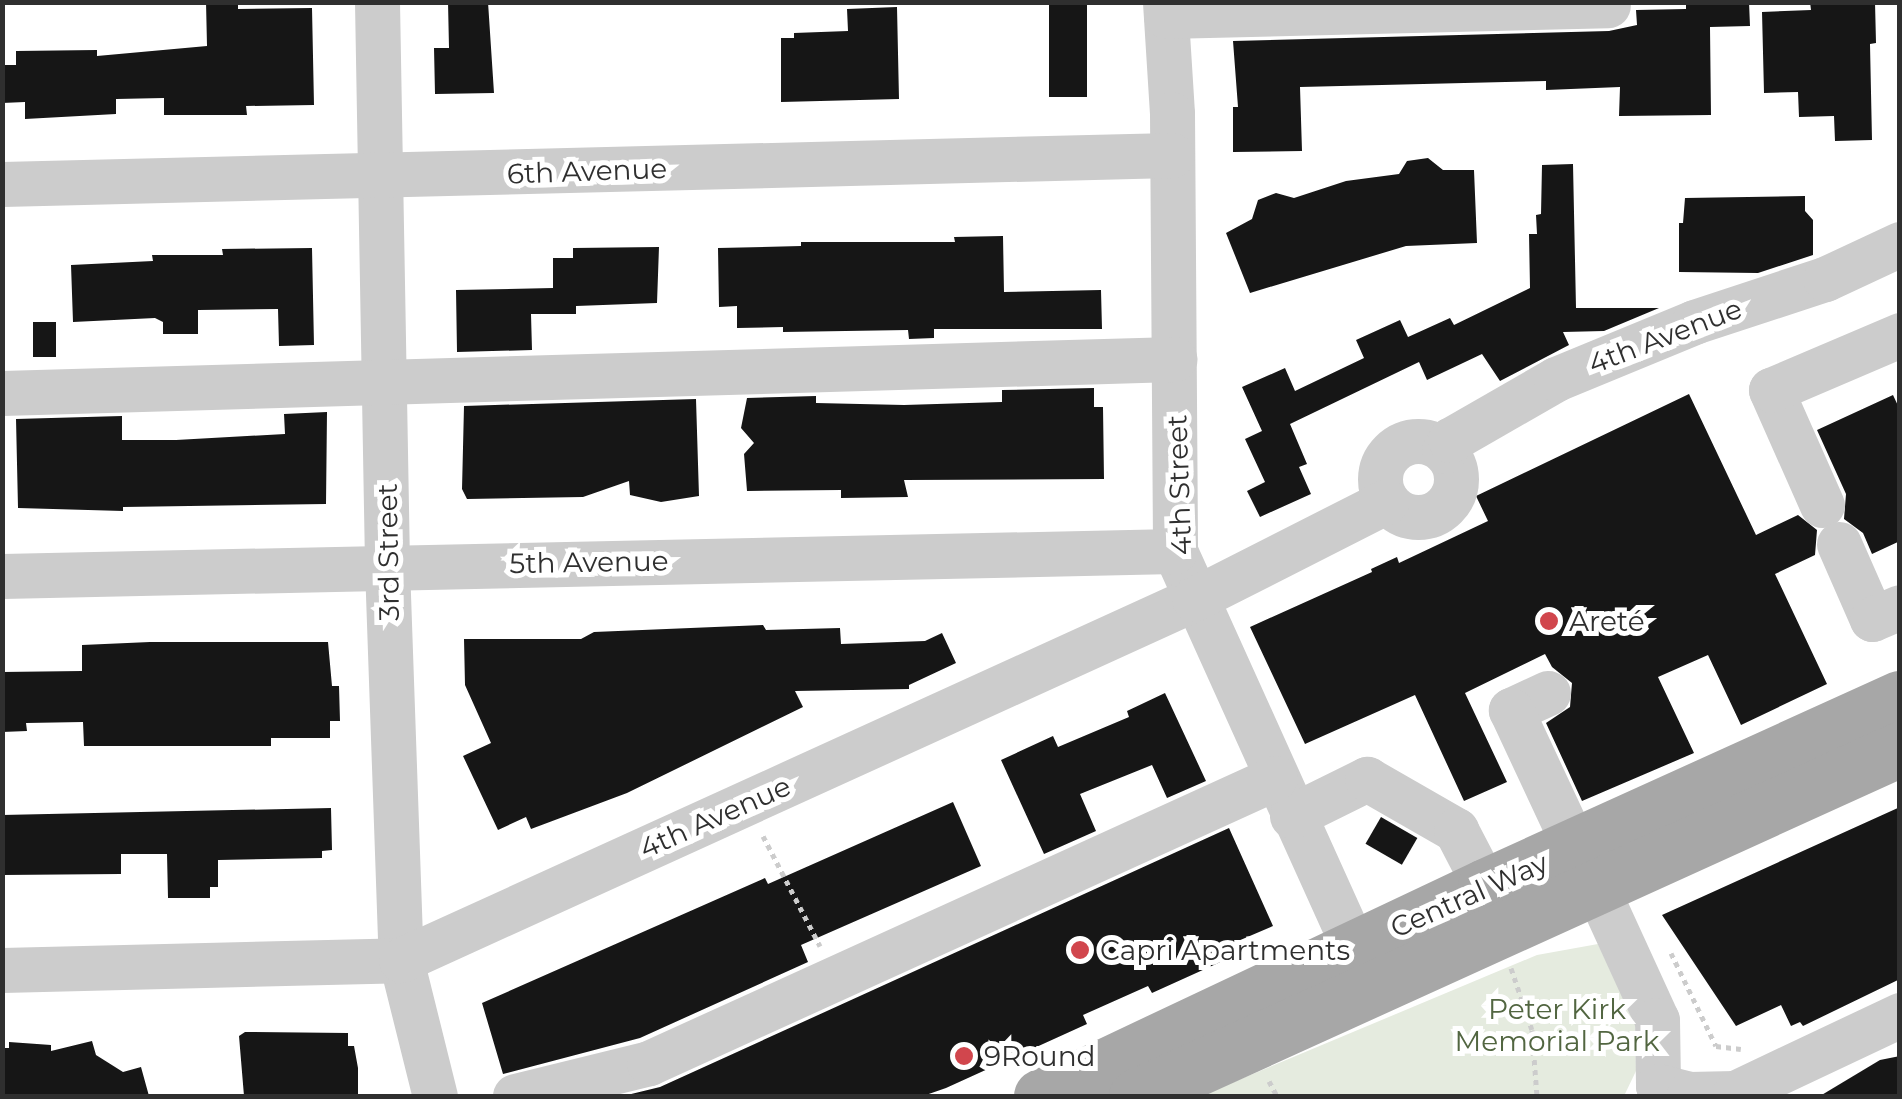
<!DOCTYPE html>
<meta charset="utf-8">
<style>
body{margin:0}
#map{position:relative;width:1902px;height:1099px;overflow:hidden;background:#fff;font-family:Montserrat,sans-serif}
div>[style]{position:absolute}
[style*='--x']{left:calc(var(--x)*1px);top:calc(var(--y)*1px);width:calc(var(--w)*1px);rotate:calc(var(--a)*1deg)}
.green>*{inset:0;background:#e5ebdf}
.building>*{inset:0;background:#161616;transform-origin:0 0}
.path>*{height:5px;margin-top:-2.5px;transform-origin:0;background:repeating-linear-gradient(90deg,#ccc 0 5px,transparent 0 10px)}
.minor>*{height:45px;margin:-22.5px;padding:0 22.5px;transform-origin:22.5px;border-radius:22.5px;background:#ccc}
.minor>.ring{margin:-22.5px;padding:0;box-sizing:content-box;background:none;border:45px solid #ccc;border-radius:50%}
.major>*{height:55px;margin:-27.5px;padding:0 27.5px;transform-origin:27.5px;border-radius:27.5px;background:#a7a7a7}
.dots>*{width:28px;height:28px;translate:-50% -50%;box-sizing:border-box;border:5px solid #fff;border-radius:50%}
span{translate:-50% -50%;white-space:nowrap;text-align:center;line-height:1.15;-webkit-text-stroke:10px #fff;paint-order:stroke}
.street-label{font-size:28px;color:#2f2f2f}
.poi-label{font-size:28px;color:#2f2f2f}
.left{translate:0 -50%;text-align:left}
.park-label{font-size:28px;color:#526641}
.frame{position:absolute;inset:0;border:5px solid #2f2f2f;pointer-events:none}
</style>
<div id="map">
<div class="green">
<div style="clip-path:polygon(1598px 944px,1635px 1023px,1636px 1071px,1624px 1096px,1200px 1096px,1537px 955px)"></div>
</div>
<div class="building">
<div style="clip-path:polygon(206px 2px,238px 2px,238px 9px,312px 8px,314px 105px,246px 106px,247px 115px,164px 115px,164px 98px,116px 99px,116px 114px,25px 119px,25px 102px,2px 103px,2px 65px,16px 65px,16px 51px,97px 50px,97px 56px,207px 46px)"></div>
<div style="clip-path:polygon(448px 2px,488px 2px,494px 93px,435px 94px,434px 48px,449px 48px)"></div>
<div style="left:1049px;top:2px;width:38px;height:95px"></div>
<div style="clip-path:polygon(1686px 2px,1749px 2px,1750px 26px,1710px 27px,1711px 115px,1619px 116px,1620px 87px,1546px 90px,1546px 81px,1300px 87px,1302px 151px,1233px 152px,1233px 107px,1238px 107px,1233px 41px,1609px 31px,1637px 25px,1636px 10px,1686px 9px)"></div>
<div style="clip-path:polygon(1810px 2px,1875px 2px,1876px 43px,1870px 44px,1872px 140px,1835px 141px,1834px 116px,1799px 117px,1798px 92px,1764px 93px,1762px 12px,1811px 10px)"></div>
<div style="clip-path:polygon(897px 7px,899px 99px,781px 102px,781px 38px,794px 38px,794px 33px,848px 31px,847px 9px)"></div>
<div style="clip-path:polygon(1428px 158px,1443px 170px,1474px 170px,1477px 243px,1406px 246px,1250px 293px,1226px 233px,1252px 219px,1258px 200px,1276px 193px,1294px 198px,1346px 181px,1399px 174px,1407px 161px)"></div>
<div style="clip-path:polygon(1573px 164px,1576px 308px,1659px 308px,1604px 331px,1563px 332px,1569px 345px,1500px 381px,1482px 354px,1427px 380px,1419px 362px,1290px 424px,1307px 464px,1299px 467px,1311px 494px,1260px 517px,1247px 491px,1265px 482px,1245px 439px,1262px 431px,1242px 387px,1285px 368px,1295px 391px,1364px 358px,1356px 340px,1400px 320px,1408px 337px,1450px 318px,1454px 325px,1530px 288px,1529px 234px,1537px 234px,1536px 215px,1541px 214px,1542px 165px)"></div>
<div style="clip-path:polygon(1805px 196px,1805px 211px,1813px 220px,1813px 255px,1758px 273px,1679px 272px,1679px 223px,1683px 223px,1685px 198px)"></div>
<div style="clip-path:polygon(1003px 236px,1004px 292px,1101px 290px,1102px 329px,934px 329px,934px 338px,909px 339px,908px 330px,783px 332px,783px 327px,737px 328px,737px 306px,719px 307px,718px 248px,801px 246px,801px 242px,955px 242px,954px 237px)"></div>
<div style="clip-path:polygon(659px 247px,657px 303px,576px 306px,576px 314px,531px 314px,532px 350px,457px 352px,456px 290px,553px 288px,553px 258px,573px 258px,573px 248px)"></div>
<div style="clip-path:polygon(312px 248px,314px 345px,279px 346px,278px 309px,198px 310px,198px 334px,163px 334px,163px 322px,155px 318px,73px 322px,71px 265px,153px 261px,152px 255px,223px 255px,222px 249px)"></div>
<div style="left:33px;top:322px;width:23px;height:35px"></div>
<div style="clip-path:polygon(1094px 388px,1094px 407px,1103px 407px,1104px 479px,904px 480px,908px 497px,841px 498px,841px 490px,747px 491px,744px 454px,754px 443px,741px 428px,747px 398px,816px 396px,816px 403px,904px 405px,1002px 402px,1002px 390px)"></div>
<div style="clip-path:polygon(1689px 394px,1756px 535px,1798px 515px,1817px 530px,1815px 555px,1775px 574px,1827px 684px,1741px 725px,1708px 655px,1658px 677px,1694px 753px,1582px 801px,1546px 723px,1570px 707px,1572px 683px,1552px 667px,1545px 654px,1465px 693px,1507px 782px,1464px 801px,1415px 695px,1305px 744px,1250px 627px,1372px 572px,1371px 569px,1397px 557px,1399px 563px,1488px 521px,1476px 496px)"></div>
<div style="clip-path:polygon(1893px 395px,1900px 410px,1900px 541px,1872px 554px,1863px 533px,1844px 519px,1846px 494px,1817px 430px)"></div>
<div style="clip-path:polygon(696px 399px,699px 496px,661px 502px,630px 495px,629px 481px,583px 497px,467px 499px,462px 489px,464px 406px)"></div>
<div style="clip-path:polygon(327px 412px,326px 504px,123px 507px,123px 511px,18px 508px,16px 419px,122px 416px,122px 440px,176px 440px,285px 434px,284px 414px)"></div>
<div style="clip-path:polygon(763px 625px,766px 630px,840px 628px,841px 644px,925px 641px,942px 633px,956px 663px,909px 685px,909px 689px,795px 691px,803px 707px,627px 793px,531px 829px,526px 817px,498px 830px,463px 756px,491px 743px,465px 685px,464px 639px,581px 639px,594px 632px)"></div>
<div style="clip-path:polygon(150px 642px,328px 642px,332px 686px,339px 686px,340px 721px,330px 721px,330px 738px,271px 738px,271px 746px,84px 746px,83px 722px,26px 723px,27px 731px,2px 732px,2px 672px,82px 671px,82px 645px)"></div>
<div style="clip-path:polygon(1165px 693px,1206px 781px,1167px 798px,1152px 765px,1080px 794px,1096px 831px,1044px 854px,1001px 760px,1053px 736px,1058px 747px,1129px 717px,1127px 711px)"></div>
<div style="clip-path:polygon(953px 802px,981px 866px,801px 945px,808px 962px,640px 1038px,503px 1074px,482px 1003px,765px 878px,768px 884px)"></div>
<div style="clip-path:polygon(1900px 807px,1900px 979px,1803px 1026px,1800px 1022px,1791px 1026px,1781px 1005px,1736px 1026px,1662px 915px)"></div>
<div style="clip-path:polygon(331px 808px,332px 850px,322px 851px,322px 858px,218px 860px,218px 887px,210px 887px,210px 898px,168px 898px,167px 854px,121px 854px,121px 874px,2px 875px,2px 815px)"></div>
<div style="left:1381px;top:817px;width:42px;height:31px;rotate:30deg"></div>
<div style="clip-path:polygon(1229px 828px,1273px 926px,1231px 944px,1236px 955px,1152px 993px,1148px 986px,1083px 1015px,1087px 1024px,946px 1088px,923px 1096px,623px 1096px,660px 1087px)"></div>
<div style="clip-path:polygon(245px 1032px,348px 1033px,348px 1046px,354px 1046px,358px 1068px,358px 1096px,244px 1096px,239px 1036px)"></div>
<div style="clip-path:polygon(92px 1041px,96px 1055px,123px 1072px,141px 1067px,149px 1096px,2px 1096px,2px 1048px,9px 1048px,9px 1042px,51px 1045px,51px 1051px)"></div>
<div style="clip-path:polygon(1900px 1056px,1900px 1096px,1820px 1096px,1880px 1060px)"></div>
</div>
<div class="path">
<div style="--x:763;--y:836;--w:124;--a:62.6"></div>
<div style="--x:1671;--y:953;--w:103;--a:64.2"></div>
<div style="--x:1716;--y:1046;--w:25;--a:7"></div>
<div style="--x:1511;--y:968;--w:65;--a:71.3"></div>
<div style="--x:1532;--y:1030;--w:66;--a:85.7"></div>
<div style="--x:1269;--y:1081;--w:17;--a:62"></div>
</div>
<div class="minor">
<div style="--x:377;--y:2;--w:564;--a:88.98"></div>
<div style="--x:387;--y:566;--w:394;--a:88"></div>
<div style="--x:401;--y:960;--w:140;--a:76"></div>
<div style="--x:1165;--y:2;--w:112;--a:86.4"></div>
<div style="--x:1172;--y:114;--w:437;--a:89.6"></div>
<div style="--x:1175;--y:551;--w:466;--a:65.7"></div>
<div style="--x:1166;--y:16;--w:442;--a:-1.4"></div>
<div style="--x:2;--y:184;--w:1170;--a:-1.42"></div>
<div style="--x:2;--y:393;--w:1173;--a:-1.66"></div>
<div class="ring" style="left:1380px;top:441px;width:31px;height:31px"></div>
<div style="--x:1444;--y:451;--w:13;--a:-61"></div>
<div style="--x:1450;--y:440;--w:122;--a:-29.9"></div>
<div style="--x:1556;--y:379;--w:149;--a:-22.4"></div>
<div style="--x:1694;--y:322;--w:138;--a:-18.2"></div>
<div style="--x:1825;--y:279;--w:83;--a:-25"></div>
<div style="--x:1822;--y:505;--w:126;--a:-113.9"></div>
<div style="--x:1771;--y:390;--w:140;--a:-23.1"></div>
<div style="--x:1839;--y:544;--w:82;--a:66.3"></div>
<div style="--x:1872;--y:619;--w:30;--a:-23"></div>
<div style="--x:2;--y:576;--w:1173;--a:-1.22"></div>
<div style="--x:1548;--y:693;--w:41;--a:155.3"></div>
<div style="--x:1511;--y:710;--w:151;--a:65"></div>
<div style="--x:1292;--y:816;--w:84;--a:-26.3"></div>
<div style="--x:1367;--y:779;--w:103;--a:29.8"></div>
<div style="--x:1456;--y:830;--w:63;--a:62.6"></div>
<div style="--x:1596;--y:887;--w:146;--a:65.4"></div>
<div style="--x:1657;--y:1020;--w:66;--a:89.1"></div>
<div style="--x:2;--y:970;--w:399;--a:-1.4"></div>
<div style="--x:401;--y:960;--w:871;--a:-24.48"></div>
<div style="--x:1194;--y:599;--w:216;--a:-26.9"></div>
<div style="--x:1658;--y:1086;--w:32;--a:14"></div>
<div style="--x:1689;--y:1094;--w:46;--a:-1.2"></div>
<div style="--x:1735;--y:1093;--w:183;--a:-25.3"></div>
<div style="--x:515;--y:1096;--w:138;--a:-13.8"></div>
<div style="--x:649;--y:1063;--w:688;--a:-24.48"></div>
</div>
<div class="major">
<div style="--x:1041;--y:1096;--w:491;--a:-25.3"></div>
<div style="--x:1485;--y:886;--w:456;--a:-24.4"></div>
<div style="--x:1136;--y:1096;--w:839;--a:-24.43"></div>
</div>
<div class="dots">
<div style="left:1549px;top:621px;background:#d1464d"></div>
<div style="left:1080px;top:950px;background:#d1464d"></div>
<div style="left:964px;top:1056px;background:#d1464d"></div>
</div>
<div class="street-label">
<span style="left:587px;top:171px;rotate:-2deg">6th Avenue</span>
<span style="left:1665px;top:336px;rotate:-21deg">4th Avenue</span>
<span style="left:1179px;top:485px;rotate:-92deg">4th Street</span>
<span style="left:388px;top:552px;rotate:-91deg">3rd Street</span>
<span style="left:589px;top:562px;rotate:-1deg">5th Avenue</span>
<span style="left:715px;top:817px;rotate:-24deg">4th Avenue</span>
<span style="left:1469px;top:895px;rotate:-24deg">Central Way</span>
</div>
<div class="poi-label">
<span class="left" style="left:1569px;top:621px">Areté</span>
<span class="left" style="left:1100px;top:950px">Capri Apartments</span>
<span class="left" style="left:984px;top:1056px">9Round</span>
</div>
<div class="park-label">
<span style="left:1557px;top:1025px">Peter Kirk<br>Memorial Park</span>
</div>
<div class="frame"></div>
</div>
